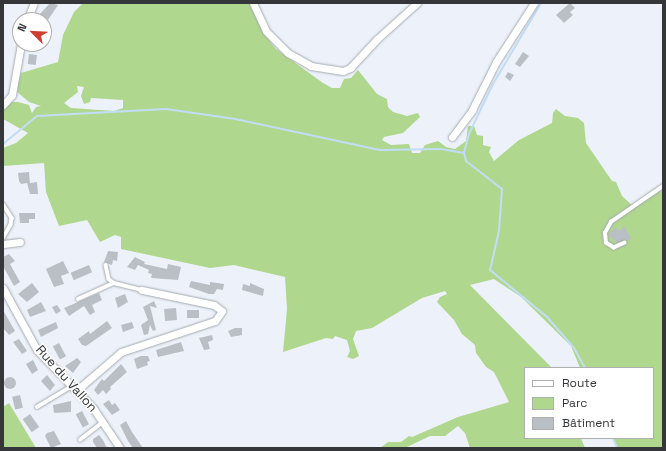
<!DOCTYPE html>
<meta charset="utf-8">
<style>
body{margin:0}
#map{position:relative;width:666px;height:451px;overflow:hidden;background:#edf2fa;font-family:"Space Grotesk",sans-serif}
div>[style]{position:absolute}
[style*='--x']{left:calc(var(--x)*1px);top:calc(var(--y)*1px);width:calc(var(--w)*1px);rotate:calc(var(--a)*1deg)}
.green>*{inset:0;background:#b0d78e}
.stream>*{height:2px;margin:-1px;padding:0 1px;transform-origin:1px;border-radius:1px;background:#c2ddf8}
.building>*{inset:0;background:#babfc6;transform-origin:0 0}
.round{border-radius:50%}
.roads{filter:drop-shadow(0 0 1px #a5aab1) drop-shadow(0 0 1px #a5aab1)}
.lane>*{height:3.5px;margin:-1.75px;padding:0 1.75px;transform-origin:1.75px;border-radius:1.75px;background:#fff}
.street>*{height:7px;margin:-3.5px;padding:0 3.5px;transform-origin:3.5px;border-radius:3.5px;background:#fff}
span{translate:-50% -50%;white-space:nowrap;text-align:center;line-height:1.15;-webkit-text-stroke:3px #fff;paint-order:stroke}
.street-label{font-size:13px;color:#343639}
.frame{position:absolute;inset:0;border:4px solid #343639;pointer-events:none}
.legend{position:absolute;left:524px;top:367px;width:130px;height:72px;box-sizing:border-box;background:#fff;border:1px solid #aeafb0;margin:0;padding:5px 7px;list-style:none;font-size:12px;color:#343639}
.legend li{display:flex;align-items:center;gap:8px;height:20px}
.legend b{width:20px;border:1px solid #aeafb0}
.north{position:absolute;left:12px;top:12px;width:40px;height:40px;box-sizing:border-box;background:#fff;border:1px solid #aeafb0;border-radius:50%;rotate:294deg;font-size:11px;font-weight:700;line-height:16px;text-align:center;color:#343639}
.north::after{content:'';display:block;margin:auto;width:14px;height:18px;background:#cd3f33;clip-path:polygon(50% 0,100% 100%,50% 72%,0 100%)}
</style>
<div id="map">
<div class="green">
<div style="clip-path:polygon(evenodd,83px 3px,250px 3px,265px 35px,276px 49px,323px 83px,332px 88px,340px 88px,344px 79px,351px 78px,358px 70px,377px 94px,387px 99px,388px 107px,393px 112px,407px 116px,418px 113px,420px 117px,403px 133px,384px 137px,382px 140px,391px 145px,409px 144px,412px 153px,420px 153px,425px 145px,438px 141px,446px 147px,455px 149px,466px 141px,468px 126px,474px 126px,477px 135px,483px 136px,483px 145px,491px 147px,489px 152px,494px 161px,519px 140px,552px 123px,553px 113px,556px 109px,565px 116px,578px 118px,584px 123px,586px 143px,612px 181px,616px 182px,622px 196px,634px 207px,663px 189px,663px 448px,617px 448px,612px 438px,653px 438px,653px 368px,580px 368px,571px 346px,521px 297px,494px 279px,470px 285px,552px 368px,525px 368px,525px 438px,581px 438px,585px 448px,470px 448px,465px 433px,458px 426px,445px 436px,430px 436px,407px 447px,380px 448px,388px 442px,401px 442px,409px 436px,412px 437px,458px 417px,509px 402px,494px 372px,486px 367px,476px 353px,475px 345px,462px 334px,454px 320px,437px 302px,440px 297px,447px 294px,445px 291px,422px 298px,372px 328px,356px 331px,353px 339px,359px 356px,353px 359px,347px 357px,350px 351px,347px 340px,335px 336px,333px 339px,326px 338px,283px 352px,287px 309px,285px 277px,234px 265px,210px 268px,121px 249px,121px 237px,115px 235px,100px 242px,87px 220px,59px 226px,46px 192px,44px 163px,3px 166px,3px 148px,16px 143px,28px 133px,3px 119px,3px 108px,11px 102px,18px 102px,29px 105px,32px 113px,36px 107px,41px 106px,29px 102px,16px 91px,21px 73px,58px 62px,63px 35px,74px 12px,83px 3px,77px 86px,84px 87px,81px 96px,84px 104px,90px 102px,91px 98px,123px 100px,123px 108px,114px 111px,71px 108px,64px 103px,78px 92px,77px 86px)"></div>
<div style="clip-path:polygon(9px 403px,36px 448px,3px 448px,3px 407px)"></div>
</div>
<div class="stream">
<div style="--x:541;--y:3;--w:96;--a:120.6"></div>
<div style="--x:492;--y:86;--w:53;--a:115.6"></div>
<div style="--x:469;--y:134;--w:20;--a:105"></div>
<div style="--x:464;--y:153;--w:8;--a:76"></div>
<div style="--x:466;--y:161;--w:46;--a:37.9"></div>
<div style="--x:502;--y:189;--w:42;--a:94.1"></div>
<div style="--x:499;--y:231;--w:40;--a:103"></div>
<div style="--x:490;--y:270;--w:74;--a:39.5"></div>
<div style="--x:547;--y:317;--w:41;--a:48.9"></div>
<div style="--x:574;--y:348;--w:23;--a:61"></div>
<div style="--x:3;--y:144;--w:44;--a:-39.5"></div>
<div style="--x:37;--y:116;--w:129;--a:-3.1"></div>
<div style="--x:166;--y:109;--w:70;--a:8.2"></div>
<div style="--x:235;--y:119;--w:148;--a:12.1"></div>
<div style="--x:380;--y:150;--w:61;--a:-0.9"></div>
<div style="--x:441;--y:149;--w:23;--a:10"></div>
<div style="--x:613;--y:438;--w:11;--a:68"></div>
</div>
<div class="building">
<div style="clip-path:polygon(50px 3px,58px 5px,48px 20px,39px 15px)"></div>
<div style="clip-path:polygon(570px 3px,575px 8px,570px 12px,573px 15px,564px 23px,556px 15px)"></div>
<div style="clip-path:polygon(523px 52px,529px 56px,520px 67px,515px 64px)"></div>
<div style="left:29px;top:54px;width:8px;height:10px;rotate:7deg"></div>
<div style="clip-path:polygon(508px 72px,514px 75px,510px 81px,505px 77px)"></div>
<div style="clip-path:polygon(29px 172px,30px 183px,37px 182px,38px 194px,30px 194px,27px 183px,21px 184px,19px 181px,18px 173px)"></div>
<div style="clip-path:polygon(19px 213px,35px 213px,35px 219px,29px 219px,29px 223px,20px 223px)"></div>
<div style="clip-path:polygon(624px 226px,631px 238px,628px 241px,625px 239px,618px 243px,608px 235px,616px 227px,619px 231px)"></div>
<div style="clip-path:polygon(108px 251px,118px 252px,117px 261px,113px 260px,112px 265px,104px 262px)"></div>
<div style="clip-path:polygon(9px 254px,15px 261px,10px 264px,20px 282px,14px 286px,3px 266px,3px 257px)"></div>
<div style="clip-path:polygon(135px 257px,145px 262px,144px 264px,167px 269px,168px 264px,181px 267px,178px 280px,151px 278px,152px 274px,148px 273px,149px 270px,138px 265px,135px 270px,127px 267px)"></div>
<div style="clip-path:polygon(63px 261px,69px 273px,61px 276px,64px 284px,54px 287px,46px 269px)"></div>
<div style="left:89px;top:265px;width:8px;height:20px;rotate:67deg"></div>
<div style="clip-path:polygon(191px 281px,210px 285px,210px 282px,224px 284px,223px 290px,217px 289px,214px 294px,209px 294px,189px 287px)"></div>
<div style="clip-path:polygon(32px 283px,39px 292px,27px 302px,18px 294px)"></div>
<div style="clip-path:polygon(250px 283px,264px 289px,263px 296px,242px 290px,243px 284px,250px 286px)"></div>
<div style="clip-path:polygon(99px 293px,102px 300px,92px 305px,95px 312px,90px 315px,84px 306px,69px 316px,64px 308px)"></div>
<div style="clip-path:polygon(125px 294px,128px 302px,118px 308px,115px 298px)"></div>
<div style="clip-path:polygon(154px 301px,157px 308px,150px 306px,156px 330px,153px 331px,150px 325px,148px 334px,144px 335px,141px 325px,148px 320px,143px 307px)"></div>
<div style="clip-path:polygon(41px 302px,46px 311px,30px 317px,27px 310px)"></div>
<div style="clip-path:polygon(57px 305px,61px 311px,56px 314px,52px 307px)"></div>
<div style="left:176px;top:308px;width:12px;height:12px;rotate:85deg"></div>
<div style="clip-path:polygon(3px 310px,15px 331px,9px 335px,3px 328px)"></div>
<div style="left:187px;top:310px;width:12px;height:8px"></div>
<div style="clip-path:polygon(107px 321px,112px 328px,86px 346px,82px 345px,78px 339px,89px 331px,90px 334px)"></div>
<div style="clip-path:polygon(56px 322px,58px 328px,41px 337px,38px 330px)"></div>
<div style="clip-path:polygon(132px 322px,134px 328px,123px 332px,121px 325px)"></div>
<div style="clip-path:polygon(235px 328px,242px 328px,242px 335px,231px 337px,228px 331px)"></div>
<div style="clip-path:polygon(212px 335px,213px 340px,208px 342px,210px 349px,204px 350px,199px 338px)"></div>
<div style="clip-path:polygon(19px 339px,27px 351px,22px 354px,13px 342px)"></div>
<div style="clip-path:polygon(181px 342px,184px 351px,158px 357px,156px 350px)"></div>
<div style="left:59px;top:343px;width:15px;height:7px;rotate:62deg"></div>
<div style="clip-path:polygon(141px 356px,148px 356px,150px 361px,147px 362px,148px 365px,137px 369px,134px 359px)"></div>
<div style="clip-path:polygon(77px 358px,81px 362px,73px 373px,65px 366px)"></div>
<div style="clip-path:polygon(33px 360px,38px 370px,32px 374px,26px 364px)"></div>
<div style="clip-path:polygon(121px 364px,127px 372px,110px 387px,111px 389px,106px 394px,103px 390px,98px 395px,94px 390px,99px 383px,102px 379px,104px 381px)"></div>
<div style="clip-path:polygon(47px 375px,55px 385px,50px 391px,41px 381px)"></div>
<div class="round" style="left:4px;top:377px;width:12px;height:12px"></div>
<div style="left:20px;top:395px;width:13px;height:8px;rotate:77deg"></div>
<div style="clip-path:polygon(109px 400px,112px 405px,115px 403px,120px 410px,112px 415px,103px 404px)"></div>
<div style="clip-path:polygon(71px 401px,71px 412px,54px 413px,53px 405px)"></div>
<div style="left:82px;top:411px;width:15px;height:7px;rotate:62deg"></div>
<div style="left:30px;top:414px;width:16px;height:9px;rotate:55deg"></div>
<div style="clip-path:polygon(126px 421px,132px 432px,143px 448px,133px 448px,128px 441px,120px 425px)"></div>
<div style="clip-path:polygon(54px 431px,61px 444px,51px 448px,45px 436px,47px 433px)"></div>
<div style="clip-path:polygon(99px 435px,103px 440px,107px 448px,97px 448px,93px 442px,93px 439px)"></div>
</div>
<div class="roads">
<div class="lane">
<div style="--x:3;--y:204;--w:17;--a:57"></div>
<div style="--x:12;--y:218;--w:7;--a:98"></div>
<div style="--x:11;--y:225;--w:16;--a:120"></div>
<div style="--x:625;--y:243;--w:12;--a:156"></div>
<div style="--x:614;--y:248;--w:9;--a:-148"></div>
<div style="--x:606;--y:243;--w:10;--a:-96"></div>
<div style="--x:605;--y:233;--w:13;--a:-61"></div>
<div style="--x:611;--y:222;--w:63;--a:-34.7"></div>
<div style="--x:106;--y:265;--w:14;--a:78"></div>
<div style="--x:109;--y:279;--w:6;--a:39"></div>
<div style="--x:78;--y:299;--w:39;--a:-24"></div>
<div style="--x:114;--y:283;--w:29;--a:14"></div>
<div style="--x:37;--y:407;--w:41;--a:-31"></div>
<div style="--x:80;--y:440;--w:29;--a:-38"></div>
</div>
<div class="street">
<div style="--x:253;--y:3;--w:31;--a:65"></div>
<div style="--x:266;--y:31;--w:31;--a:45"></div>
<div style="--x:288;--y:53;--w:26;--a:29"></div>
<div style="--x:311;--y:66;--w:32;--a:9"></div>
<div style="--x:343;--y:71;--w:8;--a:-23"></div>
<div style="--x:350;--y:68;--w:40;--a:-47"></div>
<div style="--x:377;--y:39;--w:54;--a:-42"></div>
<div style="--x:27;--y:20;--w:18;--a:-68"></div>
<div style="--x:3;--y:105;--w:13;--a:-48"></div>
<div style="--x:12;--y:95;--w:52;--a:-80"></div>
<div style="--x:452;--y:137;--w:34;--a:-53"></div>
<div style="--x:472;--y:110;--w:54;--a:-63.4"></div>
<div style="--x:496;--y:62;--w:70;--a:-57.2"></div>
<div style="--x:3;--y:244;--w:17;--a:-7"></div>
<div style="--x:3;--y:288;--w:71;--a:61.3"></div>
<div style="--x:37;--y:350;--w:81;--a:46"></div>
<div style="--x:93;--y:408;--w:48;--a:56"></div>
<div style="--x:77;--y:390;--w:58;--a:-40.8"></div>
<div style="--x:121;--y:352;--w:99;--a:-18.3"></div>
<div style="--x:215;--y:321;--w:12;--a:-55"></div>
<div style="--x:222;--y:311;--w:10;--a:-143"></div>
<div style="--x:214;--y:305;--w:74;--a:-168.2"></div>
</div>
</div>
<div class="street-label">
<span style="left:66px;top:379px;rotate:48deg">Rue du Vallon</span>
</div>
<div class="frame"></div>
<ul class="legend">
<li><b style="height:5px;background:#fff"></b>Route</li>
<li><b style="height:11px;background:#b0d78e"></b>Parc</li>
<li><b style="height:11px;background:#babfc6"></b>Bâtiment</li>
</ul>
<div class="north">N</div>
</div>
